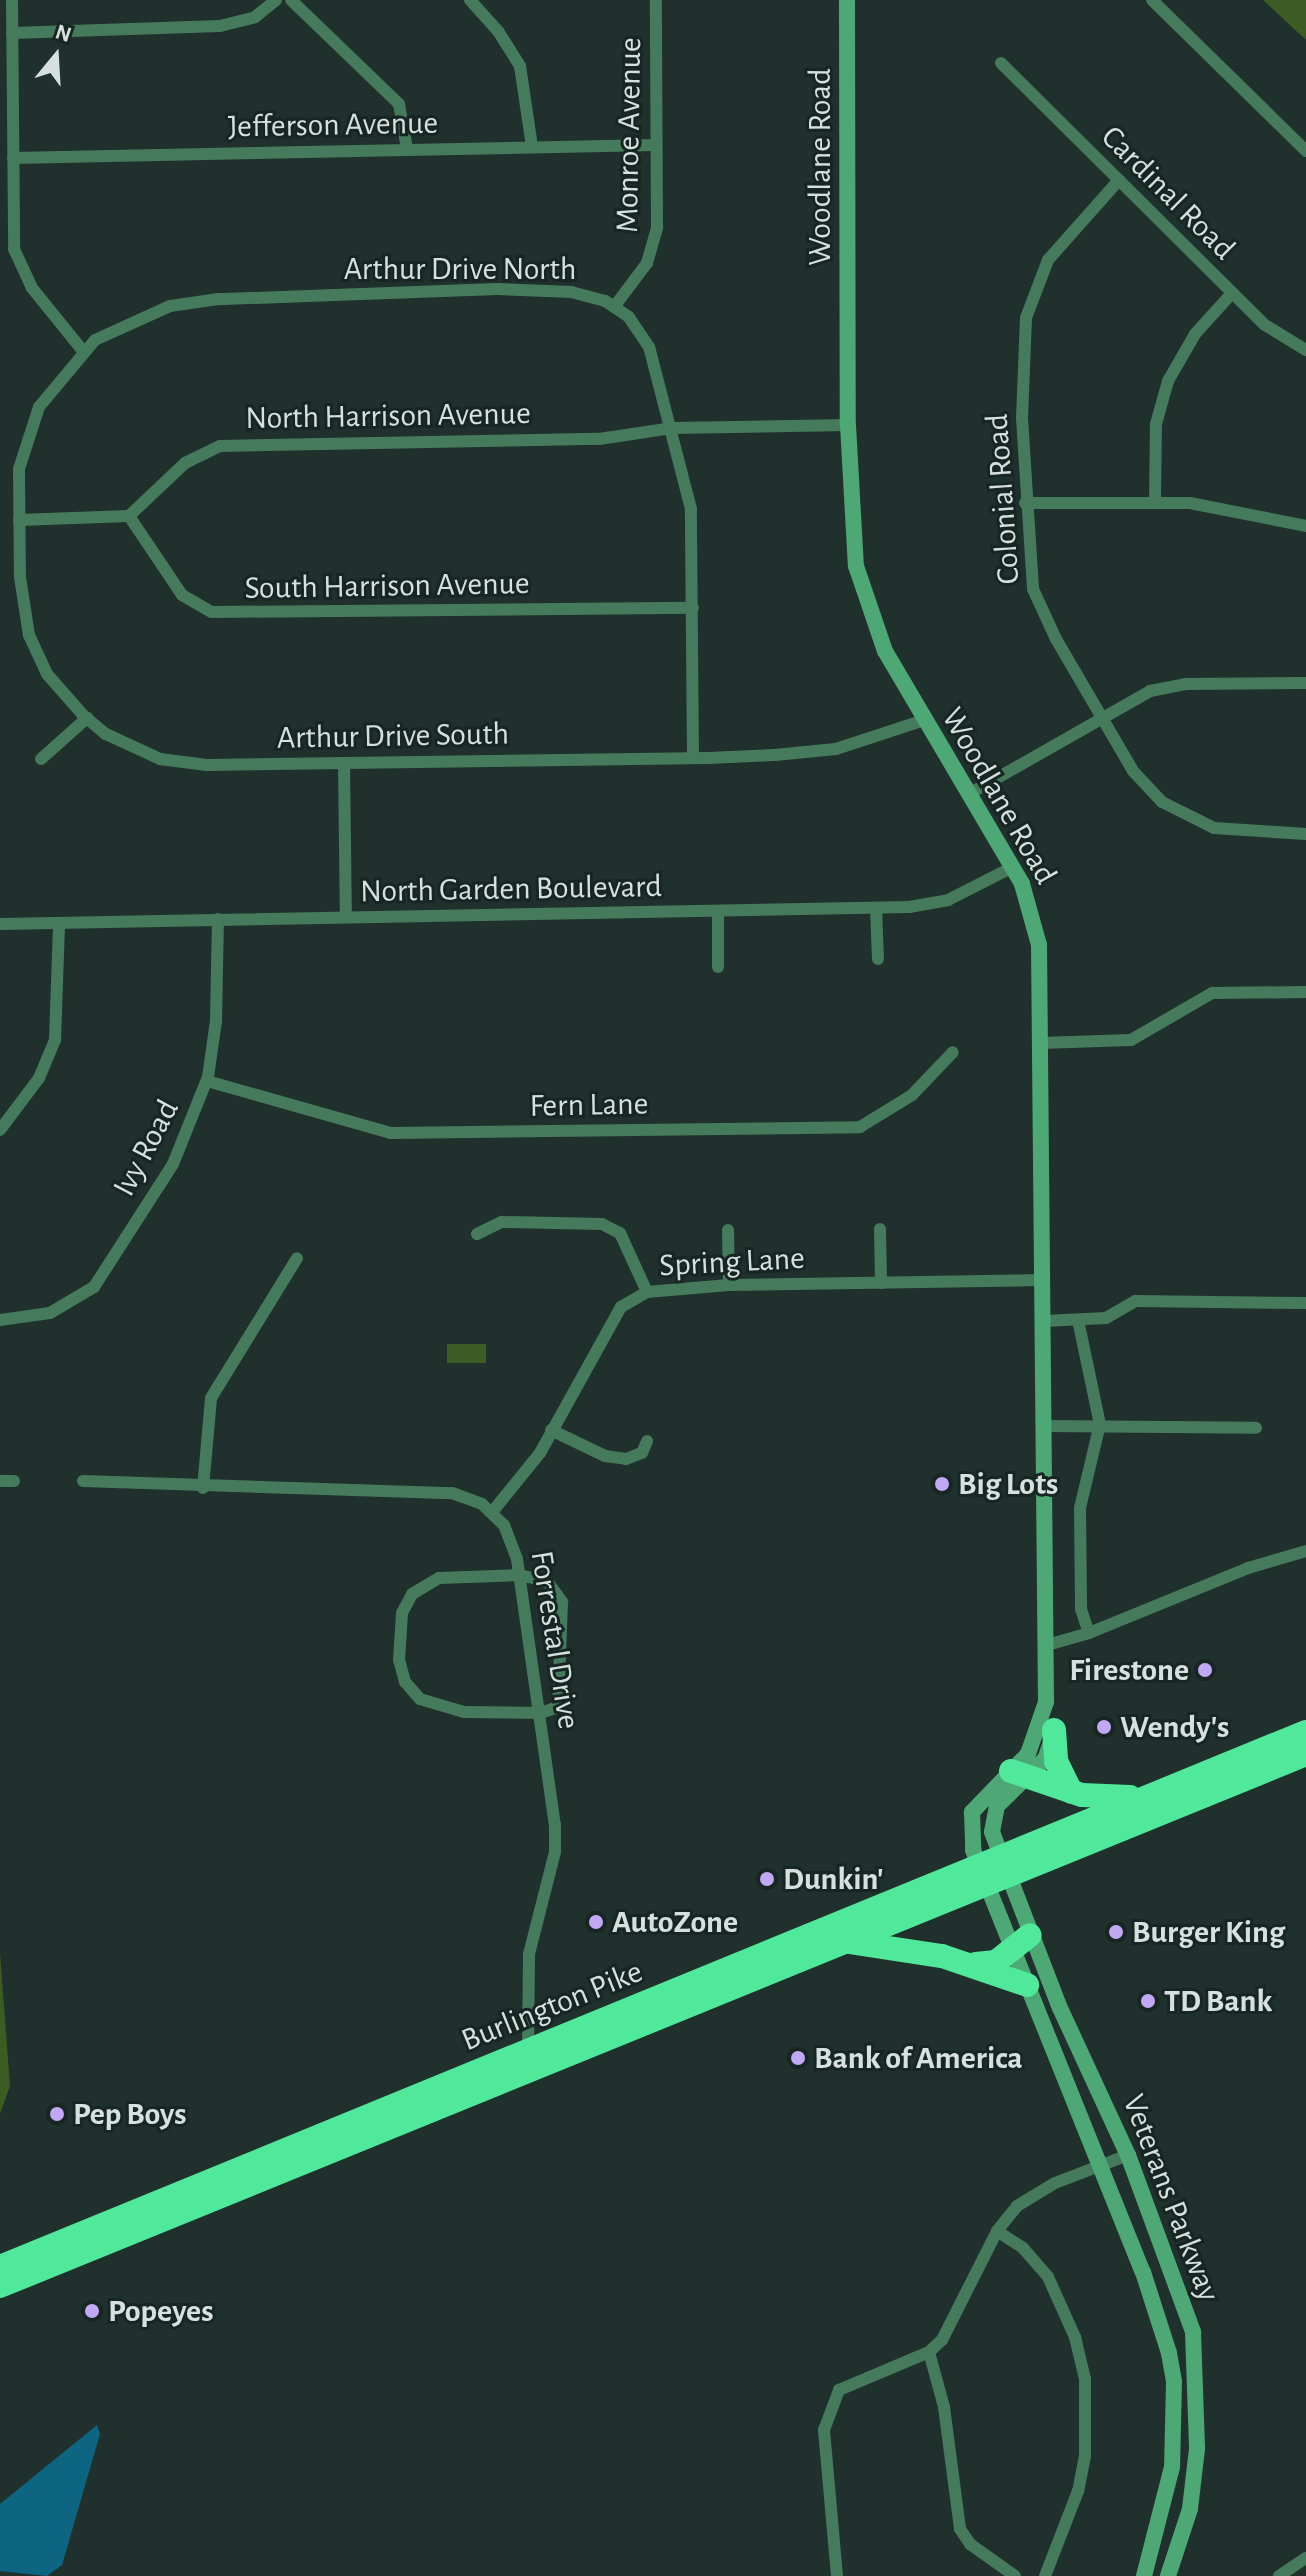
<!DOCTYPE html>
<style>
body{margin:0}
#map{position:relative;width:1306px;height:2576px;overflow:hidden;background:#20302c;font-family:"Alegreya Sans",sans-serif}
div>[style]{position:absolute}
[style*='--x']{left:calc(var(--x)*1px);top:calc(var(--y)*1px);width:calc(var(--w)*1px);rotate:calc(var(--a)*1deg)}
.green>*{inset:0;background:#3c5c24;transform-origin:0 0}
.water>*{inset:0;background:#0e6582}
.street>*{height:12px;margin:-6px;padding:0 6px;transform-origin:6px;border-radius:6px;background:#457b5c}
.secondary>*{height:16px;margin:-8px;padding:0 8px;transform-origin:8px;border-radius:8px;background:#4da876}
.highway>*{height:24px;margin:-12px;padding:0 12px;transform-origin:12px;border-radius:12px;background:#50e99c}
.dots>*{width:22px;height:22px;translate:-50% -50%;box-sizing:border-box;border:4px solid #172623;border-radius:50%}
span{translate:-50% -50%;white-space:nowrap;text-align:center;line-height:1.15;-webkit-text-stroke:6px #172623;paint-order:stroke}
.street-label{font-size:32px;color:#d6e0de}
.poi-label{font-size:32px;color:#d6e0de;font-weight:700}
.left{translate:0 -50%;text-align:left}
.right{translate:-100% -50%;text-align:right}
.north{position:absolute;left:16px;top:16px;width:80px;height:80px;-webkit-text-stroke:6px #172623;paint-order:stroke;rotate:18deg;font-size:22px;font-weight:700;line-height:32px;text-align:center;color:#d6e0de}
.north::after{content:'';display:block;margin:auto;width:28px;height:36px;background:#d6e0de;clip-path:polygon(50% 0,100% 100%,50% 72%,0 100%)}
</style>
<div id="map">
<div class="green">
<div style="clip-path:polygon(1263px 0,1306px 0,1306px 40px)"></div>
<div style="left:447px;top:1344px;width:39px;height:19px"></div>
<div style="clip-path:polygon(0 1953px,10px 2086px,0 2114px)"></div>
</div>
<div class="water">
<div style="clip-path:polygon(97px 2425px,100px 2434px,62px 2565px,47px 2576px,0 2571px,0 2504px)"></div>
</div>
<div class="street">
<div style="--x:12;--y:0;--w:249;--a:89.5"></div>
<div style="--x:14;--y:249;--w:43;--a:65.2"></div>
<div style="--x:32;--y:288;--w:81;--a:51"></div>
<div style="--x:291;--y:0;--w:150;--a:43.9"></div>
<div style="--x:399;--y:104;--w:46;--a:79.9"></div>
<div style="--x:470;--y:0;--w:42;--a:47.9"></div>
<div style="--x:498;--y:31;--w:41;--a:57.8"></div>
<div style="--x:520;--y:66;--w:81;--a:81.5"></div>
<div style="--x:1152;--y:0;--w:216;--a:44.4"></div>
<div style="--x:12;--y:33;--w:208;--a:-1.9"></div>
<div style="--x:220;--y:26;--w:36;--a:-14"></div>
<div style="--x:255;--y:17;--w:27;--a:-39"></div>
<div style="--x:1001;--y:63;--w:372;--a:44.8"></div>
<div style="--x:1265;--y:325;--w:48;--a:31.4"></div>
<div style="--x:13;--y:158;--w:642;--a:-1.16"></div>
<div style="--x:1119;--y:180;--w:107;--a:131.6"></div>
<div style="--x:1048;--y:260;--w:62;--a:110.8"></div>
<div style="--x:1026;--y:318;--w:100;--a:92.3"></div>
<div style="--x:1022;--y:418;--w:171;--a:86.3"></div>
<div style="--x:1033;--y:589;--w:55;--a:65.3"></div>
<div style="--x:1056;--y:639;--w:153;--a:59.7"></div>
<div style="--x:1133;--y:771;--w:42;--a:46.9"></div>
<div style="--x:1162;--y:802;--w:58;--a:26.6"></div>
<div style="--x:1214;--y:828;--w:92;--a:3.7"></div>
<div style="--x:614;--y:307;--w:55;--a:-53.1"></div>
<div style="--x:647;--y:263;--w:37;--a:-74"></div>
<div style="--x:657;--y:227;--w:227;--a:-90.3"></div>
<div style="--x:1155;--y:502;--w:78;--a:-89.3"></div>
<div style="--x:1156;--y:424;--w:45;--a:-74.4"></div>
<div style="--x:1168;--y:381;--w:54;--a:-60.1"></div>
<div style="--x:1195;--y:334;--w:55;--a:-47.9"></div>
<div style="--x:1025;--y:503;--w:165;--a:0"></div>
<div style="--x:1190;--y:503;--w:118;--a:11.2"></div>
<div style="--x:129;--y:516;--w:77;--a:-43.4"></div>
<div style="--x:185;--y:463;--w:39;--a:-26"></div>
<div style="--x:220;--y:446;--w:379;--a:-1.1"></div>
<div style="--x:599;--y:439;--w:75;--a:-8.5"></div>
<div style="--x:673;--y:428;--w:175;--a:-1"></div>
<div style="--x:129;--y:516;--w:95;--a:56.1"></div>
<div style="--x:182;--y:595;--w:34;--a:30"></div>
<div style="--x:212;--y:612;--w:481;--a:-0.5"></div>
<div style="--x:19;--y:520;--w:110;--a:-2.1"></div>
<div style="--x:693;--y:757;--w:248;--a:-90.5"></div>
<div style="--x:691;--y:509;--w:167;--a:-104.5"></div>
<div style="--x:649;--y:347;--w:36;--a:-124"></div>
<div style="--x:629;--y:317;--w:29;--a:-146"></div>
<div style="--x:605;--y:301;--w:34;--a:-165"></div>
<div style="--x:572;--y:292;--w:75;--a:-177.7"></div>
<div style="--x:497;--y:289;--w:279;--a:177.9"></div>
<div style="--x:218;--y:299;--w:49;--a:171.7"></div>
<div style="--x:170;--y:306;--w:82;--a:155.6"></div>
<div style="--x:95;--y:340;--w:87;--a:129.9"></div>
<div style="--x:39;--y:407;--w:65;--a:107.9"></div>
<div style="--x:19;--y:469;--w:108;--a:89.5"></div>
<div style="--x:20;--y:577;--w:59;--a:81.2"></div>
<div style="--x:29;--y:635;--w:43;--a:65.2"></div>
<div style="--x:47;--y:674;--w:55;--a:48.7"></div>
<div style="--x:83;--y:715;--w:30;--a:40"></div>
<div style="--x:106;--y:734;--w:60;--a:24.8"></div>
<div style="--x:160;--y:759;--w:47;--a:7.3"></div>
<div style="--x:207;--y:765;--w:501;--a:-0.8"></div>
<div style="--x:708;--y:758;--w:67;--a:-2.6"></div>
<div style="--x:775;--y:755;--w:61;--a:-5.6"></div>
<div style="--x:836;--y:749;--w:93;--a:-18.2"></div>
<div style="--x:41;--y:759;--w:62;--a:-41.7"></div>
<div style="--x:344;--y:763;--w:154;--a:89.3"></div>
<div style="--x:969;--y:794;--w:208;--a:-29.6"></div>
<div style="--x:1150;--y:691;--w:36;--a:-11"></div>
<div style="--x:1185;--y:684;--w:121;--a:-0.5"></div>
<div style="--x:876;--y:908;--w:51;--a:87.8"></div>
<div style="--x:718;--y:913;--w:54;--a:90"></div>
<div style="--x:0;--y:924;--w:909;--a:-1.07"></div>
<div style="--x:909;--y:907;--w:40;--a:-10"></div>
<div style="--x:948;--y:900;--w:73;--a:-26.9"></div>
<div style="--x:1041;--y:1043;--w:90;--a:-1.9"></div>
<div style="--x:1131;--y:1040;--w:94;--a:-30.1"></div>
<div style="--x:1212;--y:993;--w:94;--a:-0.6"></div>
<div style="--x:207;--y:1081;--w:191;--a:15.8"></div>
<div style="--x:391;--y:1133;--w:469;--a:-0.7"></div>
<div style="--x:860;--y:1127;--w:61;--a:-31.6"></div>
<div style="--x:912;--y:1095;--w:59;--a:-46.4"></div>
<div style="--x:0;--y:1130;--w:65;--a:-53.1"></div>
<div style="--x:39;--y:1078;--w:41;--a:-67.2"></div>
<div style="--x:55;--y:1040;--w:117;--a:-88"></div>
<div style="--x:880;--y:1229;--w:54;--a:88.9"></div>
<div style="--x:728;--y:1230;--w:55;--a:89"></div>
<div style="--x:477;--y:1234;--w:28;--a:-26"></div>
<div style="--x:502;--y:1222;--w:100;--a:1.1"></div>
<div style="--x:602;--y:1224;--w:20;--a:27"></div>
<div style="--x:620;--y:1233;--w:65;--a:65.4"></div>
<div style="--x:0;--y:1320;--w:50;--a:-8"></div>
<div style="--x:50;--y:1313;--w:51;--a:-30.6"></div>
<div style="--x:94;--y:1287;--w:146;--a:-57.3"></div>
<div style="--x:173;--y:1164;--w:94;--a:-68.1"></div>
<div style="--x:208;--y:1077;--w:57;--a:-81.9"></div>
<div style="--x:216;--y:1021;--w:102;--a:-88.9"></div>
<div style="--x:1078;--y:1320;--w:106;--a:78.1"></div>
<div style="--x:1100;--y:1424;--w:86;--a:103.4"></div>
<div style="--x:1080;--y:1508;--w:101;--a:89.4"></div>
<div style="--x:1081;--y:1609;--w:25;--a:72"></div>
<div style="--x:1089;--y:1633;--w:172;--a:-22.2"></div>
<div style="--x:1248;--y:1568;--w:60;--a:-16.3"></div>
<div style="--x:1044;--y:1321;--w:62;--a:-2.8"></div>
<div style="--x:1106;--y:1318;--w:34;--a:-30"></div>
<div style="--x:1135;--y:1301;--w:171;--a:0.7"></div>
<div style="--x:1045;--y:1426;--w:211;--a:0.5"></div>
<div style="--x:551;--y:1430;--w:60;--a:25.7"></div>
<div style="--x:605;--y:1456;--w:21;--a:8"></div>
<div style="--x:626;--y:1459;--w:17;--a:-21"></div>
<div style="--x:642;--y:1453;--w:13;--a:-67"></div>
<div style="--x:0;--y:1481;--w:14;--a:0"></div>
<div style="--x:83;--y:1481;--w:369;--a:1.9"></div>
<div style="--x:452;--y:1493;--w:32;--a:20"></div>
<div style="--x:482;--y:1504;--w:30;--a:44"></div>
<div style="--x:504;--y:1525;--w:36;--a:69"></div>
<div style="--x:517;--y:1559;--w:269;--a:81.9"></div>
<div style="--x:555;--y:1825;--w:27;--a:90"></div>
<div style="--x:555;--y:1852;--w:105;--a:104.3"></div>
<div style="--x:529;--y:1954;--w:96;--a:90.6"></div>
<div style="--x:203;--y:1488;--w:90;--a:-84.9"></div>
<div style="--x:211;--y:1398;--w:164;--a:-58.4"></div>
<div style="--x:493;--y:1511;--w:75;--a:-51"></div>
<div style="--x:540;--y:1453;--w:167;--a:-61"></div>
<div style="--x:621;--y:1307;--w:30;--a:-30"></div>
<div style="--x:647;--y:1292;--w:82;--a:-4.9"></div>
<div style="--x:729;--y:1285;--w:314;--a:-0.9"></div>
<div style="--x:519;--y:1575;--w:29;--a:12"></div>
<div style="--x:547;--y:1581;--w:26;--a:54"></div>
<div style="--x:562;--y:1602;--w:105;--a:92.2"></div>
<div style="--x:558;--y:1707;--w:18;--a:161"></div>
<div style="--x:541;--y:1713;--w:77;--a:-179.3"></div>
<div style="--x:464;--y:1712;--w:46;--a:-163.5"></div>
<div style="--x:420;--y:1699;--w:23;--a:-131"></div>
<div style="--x:405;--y:1682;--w:23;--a:-105"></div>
<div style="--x:399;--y:1660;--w:47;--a:-86.3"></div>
<div style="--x:402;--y:1613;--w:21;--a:-62"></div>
<div style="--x:412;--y:1594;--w:31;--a:-31"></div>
<div style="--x:439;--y:1578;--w:80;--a:-2.1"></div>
<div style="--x:1047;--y:1645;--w:44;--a:-15.9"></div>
<div style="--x:997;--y:2231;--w:31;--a:33"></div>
<div style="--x:1023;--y:2248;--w:38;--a:49"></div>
<div style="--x:1048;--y:2277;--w:66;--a:65.8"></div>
<div style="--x:1075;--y:2337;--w:43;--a:76.6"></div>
<div style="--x:1085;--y:2379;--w:77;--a:90"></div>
<div style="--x:1085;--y:2456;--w:36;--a:101"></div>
<div style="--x:1078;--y:2491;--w:91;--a:111.2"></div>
<div style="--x:929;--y:2352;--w:57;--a:74.7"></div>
<div style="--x:944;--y:2407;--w:123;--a:82.5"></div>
<div style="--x:960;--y:2529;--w:18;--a:56"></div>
<div style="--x:970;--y:2544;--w:55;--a:35.4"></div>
<div style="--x:837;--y:2576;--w:147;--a:-95.1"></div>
<div style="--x:824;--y:2430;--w:43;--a:-69.4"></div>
<div style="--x:839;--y:2390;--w:98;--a:-22.9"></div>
<div style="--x:929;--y:2352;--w:18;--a:-43"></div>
<div style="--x:942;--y:2340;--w:122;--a:-63.2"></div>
<div style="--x:997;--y:2231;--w:32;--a:-51"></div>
<div style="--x:1017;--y:2206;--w:44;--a:-31.2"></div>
<div style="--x:1055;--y:2183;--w:78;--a:-21"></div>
<div style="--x:1279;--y:2576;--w:32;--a:-34"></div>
</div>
<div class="secondary">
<div style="--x:847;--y:0;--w:425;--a:89.9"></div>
<div style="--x:848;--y:425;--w:141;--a:86.8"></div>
<div style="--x:856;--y:566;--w:90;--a:71.2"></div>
<div style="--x:885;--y:651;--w:270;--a:59.5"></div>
<div style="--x:1022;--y:884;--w:63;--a:74.4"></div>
<div style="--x:1039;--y:945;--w:757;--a:89.47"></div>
<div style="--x:1046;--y:1702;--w:55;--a:109.1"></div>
<div style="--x:1028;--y:1754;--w:81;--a:134"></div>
<div style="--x:972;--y:1812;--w:38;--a:88"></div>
<div style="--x:973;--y:1850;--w:455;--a:68.1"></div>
<div style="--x:1143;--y:2272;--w:85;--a:72.2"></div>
<div style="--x:1169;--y:2353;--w:28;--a:80"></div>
<div style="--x:1174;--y:2381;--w:86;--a:91.3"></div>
<div style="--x:1172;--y:2467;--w:113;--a:104.4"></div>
<div style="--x:1051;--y:1742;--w:18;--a:109"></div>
<div style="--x:1045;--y:1759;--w:67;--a:135.6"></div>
<div style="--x:997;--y:1806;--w:26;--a:101"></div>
<div style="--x:992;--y:1832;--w:189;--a:68.9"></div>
<div style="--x:1060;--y:2008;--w:162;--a:65.2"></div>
<div style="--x:1128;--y:2155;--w:189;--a:69.8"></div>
<div style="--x:1193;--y:2332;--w:117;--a:88"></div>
<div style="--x:1197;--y:2449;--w:60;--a:96.7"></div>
<div style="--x:1190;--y:2509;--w:71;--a:108.2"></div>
</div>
<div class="highway">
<div style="--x:1054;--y:1730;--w:31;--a:86"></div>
<div style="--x:1056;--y:1761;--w:34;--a:64"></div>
<div style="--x:1011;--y:1771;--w:75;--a:18.7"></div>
<div style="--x:1082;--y:1795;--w:48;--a:2.4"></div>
<div style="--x:849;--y:1942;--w:94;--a:8.6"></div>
<div style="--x:942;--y:1956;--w:90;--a:18.8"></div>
<div style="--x:976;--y:1964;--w:20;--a:-6"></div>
<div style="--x:996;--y:1962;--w:43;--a:-38.5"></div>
<div style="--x:0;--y:2267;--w:1411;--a:-22.28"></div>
<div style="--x:0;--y:2286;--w:1410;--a:-22.16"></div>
</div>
<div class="dots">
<div style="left:942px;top:1484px;background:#c0a8f4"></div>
<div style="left:1205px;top:1670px;background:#c0a8f4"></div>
<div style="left:1104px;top:1727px;background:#c0a8f4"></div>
<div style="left:767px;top:1879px;background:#c0a8f4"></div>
<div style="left:596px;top:1922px;background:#c0a8f4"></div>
<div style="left:1116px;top:1932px;background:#c0a8f4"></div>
<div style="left:1148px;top:2001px;background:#c0a8f4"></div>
<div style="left:798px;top:2058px;background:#c0a8f4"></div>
<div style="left:57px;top:2114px;background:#c0a8f4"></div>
<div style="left:92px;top:2311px;background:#c0a8f4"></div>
</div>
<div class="street-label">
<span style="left:333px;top:125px;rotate:-1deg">Jefferson Avenue</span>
<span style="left:629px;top:135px;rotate:-89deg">Monroe Avenue</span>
<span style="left:820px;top:167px;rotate:-90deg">Woodlane Road</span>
<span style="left:1168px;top:193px;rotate:45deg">Cardinal Road</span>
<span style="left:460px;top:269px">Arthur Drive North</span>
<span style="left:388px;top:416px;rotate:-1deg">North Harrison Avenue</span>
<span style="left:1003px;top:499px;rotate:-94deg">Colonial Road</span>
<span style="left:387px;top:586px;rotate:-1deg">South Harrison Avenue</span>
<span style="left:393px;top:736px;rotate:-1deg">Arthur Drive South</span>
<span style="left:999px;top:796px;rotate:60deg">Woodlane Road</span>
<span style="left:511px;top:889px;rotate:-1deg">North Garden Boulevard</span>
<span style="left:589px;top:1105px;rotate:-1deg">Fern Lane</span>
<span style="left:146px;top:1148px;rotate:-62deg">Ivy Road</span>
<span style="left:732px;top:1262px;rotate:-3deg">Spring Lane</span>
<span style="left:555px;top:1640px;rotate:81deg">Forrestal Drive</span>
<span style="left:552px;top:2006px;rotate:-22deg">Burlington Pike</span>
<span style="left:1171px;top:2198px;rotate:69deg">Veterans Parkway</span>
</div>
<div class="poi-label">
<span class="left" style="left:958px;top:1484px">Big Lots</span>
<span class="right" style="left:1189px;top:1670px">Firestone</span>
<span class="left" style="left:1120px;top:1727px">Wendy's</span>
<span class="left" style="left:783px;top:1879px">Dunkin'</span>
<span class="left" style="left:612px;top:1922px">AutoZone</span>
<span class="left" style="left:1132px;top:1932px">Burger King</span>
<span class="left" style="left:1164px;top:2001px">TD Bank</span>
<span class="left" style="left:814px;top:2058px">Bank of America</span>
<span class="left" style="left:73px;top:2114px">Pep Boys</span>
<span class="left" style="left:108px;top:2311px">Popeyes</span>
</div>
<div class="north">N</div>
</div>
